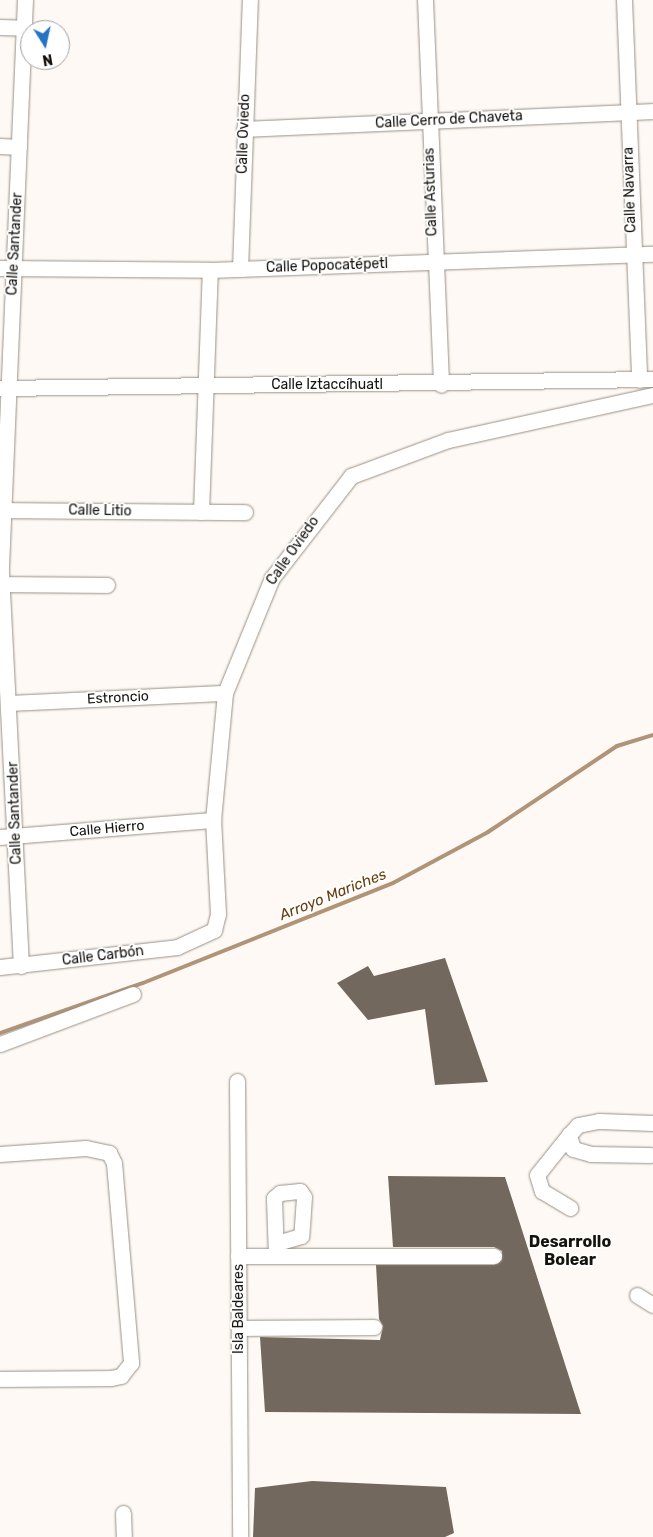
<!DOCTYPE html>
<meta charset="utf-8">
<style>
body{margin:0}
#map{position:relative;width:653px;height:1537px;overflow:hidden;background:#fef9f4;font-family:Rubik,sans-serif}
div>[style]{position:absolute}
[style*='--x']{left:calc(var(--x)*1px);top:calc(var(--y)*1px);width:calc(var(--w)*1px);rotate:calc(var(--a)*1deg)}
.stream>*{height:4px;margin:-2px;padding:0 2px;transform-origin:2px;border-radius:2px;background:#b09478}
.building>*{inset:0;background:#73685e}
.roads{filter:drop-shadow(0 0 1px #9a9085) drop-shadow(0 0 1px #9a9085)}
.minor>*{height:15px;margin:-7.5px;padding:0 7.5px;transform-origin:7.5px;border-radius:7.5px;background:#fff}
span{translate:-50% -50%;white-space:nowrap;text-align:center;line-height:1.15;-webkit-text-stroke:4px #fff;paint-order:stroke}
.street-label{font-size:14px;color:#16120e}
.water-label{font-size:15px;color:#653e0c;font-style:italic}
.quarter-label{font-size:16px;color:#16120e;font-weight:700}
.north{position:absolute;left:20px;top:20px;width:50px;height:50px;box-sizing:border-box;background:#fff;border:1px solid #a2a09f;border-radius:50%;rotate:170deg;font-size:14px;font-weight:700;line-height:20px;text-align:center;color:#16120e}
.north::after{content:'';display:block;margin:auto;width:18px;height:22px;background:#2573c3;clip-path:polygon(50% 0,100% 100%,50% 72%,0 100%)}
</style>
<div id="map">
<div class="stream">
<div style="--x:0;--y:1033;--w:151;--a:-19.3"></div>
<div style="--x:143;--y:983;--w:269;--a:-21.8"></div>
<div style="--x:393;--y:883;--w:108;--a:-28.2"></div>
<div style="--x:488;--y:832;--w:155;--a:-33.7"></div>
<div style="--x:617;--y:746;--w:38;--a:-17"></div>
</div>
<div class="building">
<div style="clip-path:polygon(445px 958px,488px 1082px,435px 1085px,425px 1009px,368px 1020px,337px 983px,368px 966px,374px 976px)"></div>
<div style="clip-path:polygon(388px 1176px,505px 1177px,581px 1414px,265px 1412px,260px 1337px,380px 1340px,383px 1326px,379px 1319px,376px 1265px,494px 1265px,502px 1260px,502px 1251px,494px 1247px,393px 1247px)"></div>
<div style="clip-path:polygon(312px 1481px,446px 1487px,454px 1533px,445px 1537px,253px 1537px,255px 1488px)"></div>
</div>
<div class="roads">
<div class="minor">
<div style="--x:425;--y:0;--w:385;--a:87.6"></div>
<div style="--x:624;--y:0;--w:380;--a:87.7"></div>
<div style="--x:0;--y:27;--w:24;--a:2"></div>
<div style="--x:244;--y:129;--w:409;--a:-2.5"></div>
<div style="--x:0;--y:146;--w:19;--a:3"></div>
<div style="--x:0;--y:268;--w:210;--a:0.5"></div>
<div style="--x:210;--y:270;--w:443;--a:-2.1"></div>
<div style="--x:240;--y:269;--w:269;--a:-87.9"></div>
<div style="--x:0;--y:388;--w:653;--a:-0.79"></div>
<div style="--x:0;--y:510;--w:245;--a:0.5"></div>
<div style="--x:201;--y:512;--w:242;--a:-87.9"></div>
<div style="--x:0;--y:584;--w:107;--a:0.5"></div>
<div style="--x:11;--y:703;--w:214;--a:-2.7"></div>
<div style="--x:0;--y:837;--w:214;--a:-4.6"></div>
<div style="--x:21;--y:966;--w:400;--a:-92.9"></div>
<div style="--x:1;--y:567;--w:568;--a:-87.58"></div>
<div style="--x:0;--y:967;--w:178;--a:-6.4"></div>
<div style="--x:177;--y:947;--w:41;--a:-24.7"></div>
<div style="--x:214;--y:930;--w:16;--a:-76"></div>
<div style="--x:218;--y:914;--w:94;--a:-93"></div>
<div style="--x:213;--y:820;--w:128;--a:-84.6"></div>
<div style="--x:225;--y:693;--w:124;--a:-67.8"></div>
<div style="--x:272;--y:578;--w:129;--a:-52.2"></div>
<div style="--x:351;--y:476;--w:103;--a:-20.4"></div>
<div style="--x:448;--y:440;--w:210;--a:-12.4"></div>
<div style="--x:0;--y:1044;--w:142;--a:-20.6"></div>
<div style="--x:237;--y:1081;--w:456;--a:89.6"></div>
<div style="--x:569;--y:1135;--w:51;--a:128.7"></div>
<div style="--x:537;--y:1175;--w:17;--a:73"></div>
<div style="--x:542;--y:1191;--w:33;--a:31"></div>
<div style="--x:0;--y:1154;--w:86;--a:-4"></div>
<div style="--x:86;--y:1148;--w:24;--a:12"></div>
<div style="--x:109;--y:1153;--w:11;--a:63"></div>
<div style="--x:114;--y:1163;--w:201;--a:85.1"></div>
<div style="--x:131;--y:1363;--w:16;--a:128"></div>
<div style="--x:121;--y:1376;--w:10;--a:169"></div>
<div style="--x:111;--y:1378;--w:111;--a:179.5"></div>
<div style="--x:650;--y:1155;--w:59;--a:-179"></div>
<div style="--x:591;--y:1154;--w:19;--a:-164"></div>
<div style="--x:573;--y:1149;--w:15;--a:-106"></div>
<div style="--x:569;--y:1135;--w:13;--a:-48"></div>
<div style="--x:578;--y:1125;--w:21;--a:-11"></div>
<div style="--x:599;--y:1121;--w:54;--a:2.1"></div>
<div style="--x:238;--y:1256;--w:256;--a:0"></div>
<div style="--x:276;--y:1256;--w:58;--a:-92"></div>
<div style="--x:274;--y:1198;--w:8;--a:-40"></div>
<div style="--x:280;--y:1193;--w:20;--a:-6"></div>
<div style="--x:300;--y:1191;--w:7;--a:56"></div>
<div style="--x:304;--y:1197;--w:39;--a:94"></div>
<div style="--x:301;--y:1236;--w:26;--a:164"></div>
<div style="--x:637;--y:1295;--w:19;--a:32"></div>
<div style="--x:239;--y:1328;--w:135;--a:-0.4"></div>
<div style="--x:123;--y:1513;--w:24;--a:88"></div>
</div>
</div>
<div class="street-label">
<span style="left:449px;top:120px;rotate:-3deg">Calle Cerro de Chaveta</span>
<span style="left:244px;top:134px;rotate:-88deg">Calle Oviedo</span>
<span style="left:630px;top:190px;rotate:-92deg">Calle Navarra</span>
<span style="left:431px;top:192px;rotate:-92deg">Calle Asturias</span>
<span style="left:15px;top:244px;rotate:-87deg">Calle Santander</span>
<span style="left:327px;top:266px;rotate:-2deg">Calle Popocatépetl</span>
<span style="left:327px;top:385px">Calle Iztaccíhuatl</span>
<span style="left:100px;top:511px;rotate:1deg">Calle Litio</span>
<span style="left:293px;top:551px;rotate:-55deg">Calle Oviedo</span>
<span style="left:118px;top:698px;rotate:-3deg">Estroncio</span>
<span style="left:15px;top:813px;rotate:-92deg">Calle Santander</span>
<span style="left:107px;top:829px;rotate:-5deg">Calle Hierro</span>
<span style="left:103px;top:956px;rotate:-7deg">Calle Carbón</span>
<span style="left:239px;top:1309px;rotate:-90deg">Isla Baldeares</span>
</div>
<div class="water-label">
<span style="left:333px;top:895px;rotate:-22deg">Arroyo Mariches</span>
</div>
<div class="quarter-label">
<span style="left:570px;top:1251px">Desarrollo<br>Bolear</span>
</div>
<div class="north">N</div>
</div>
